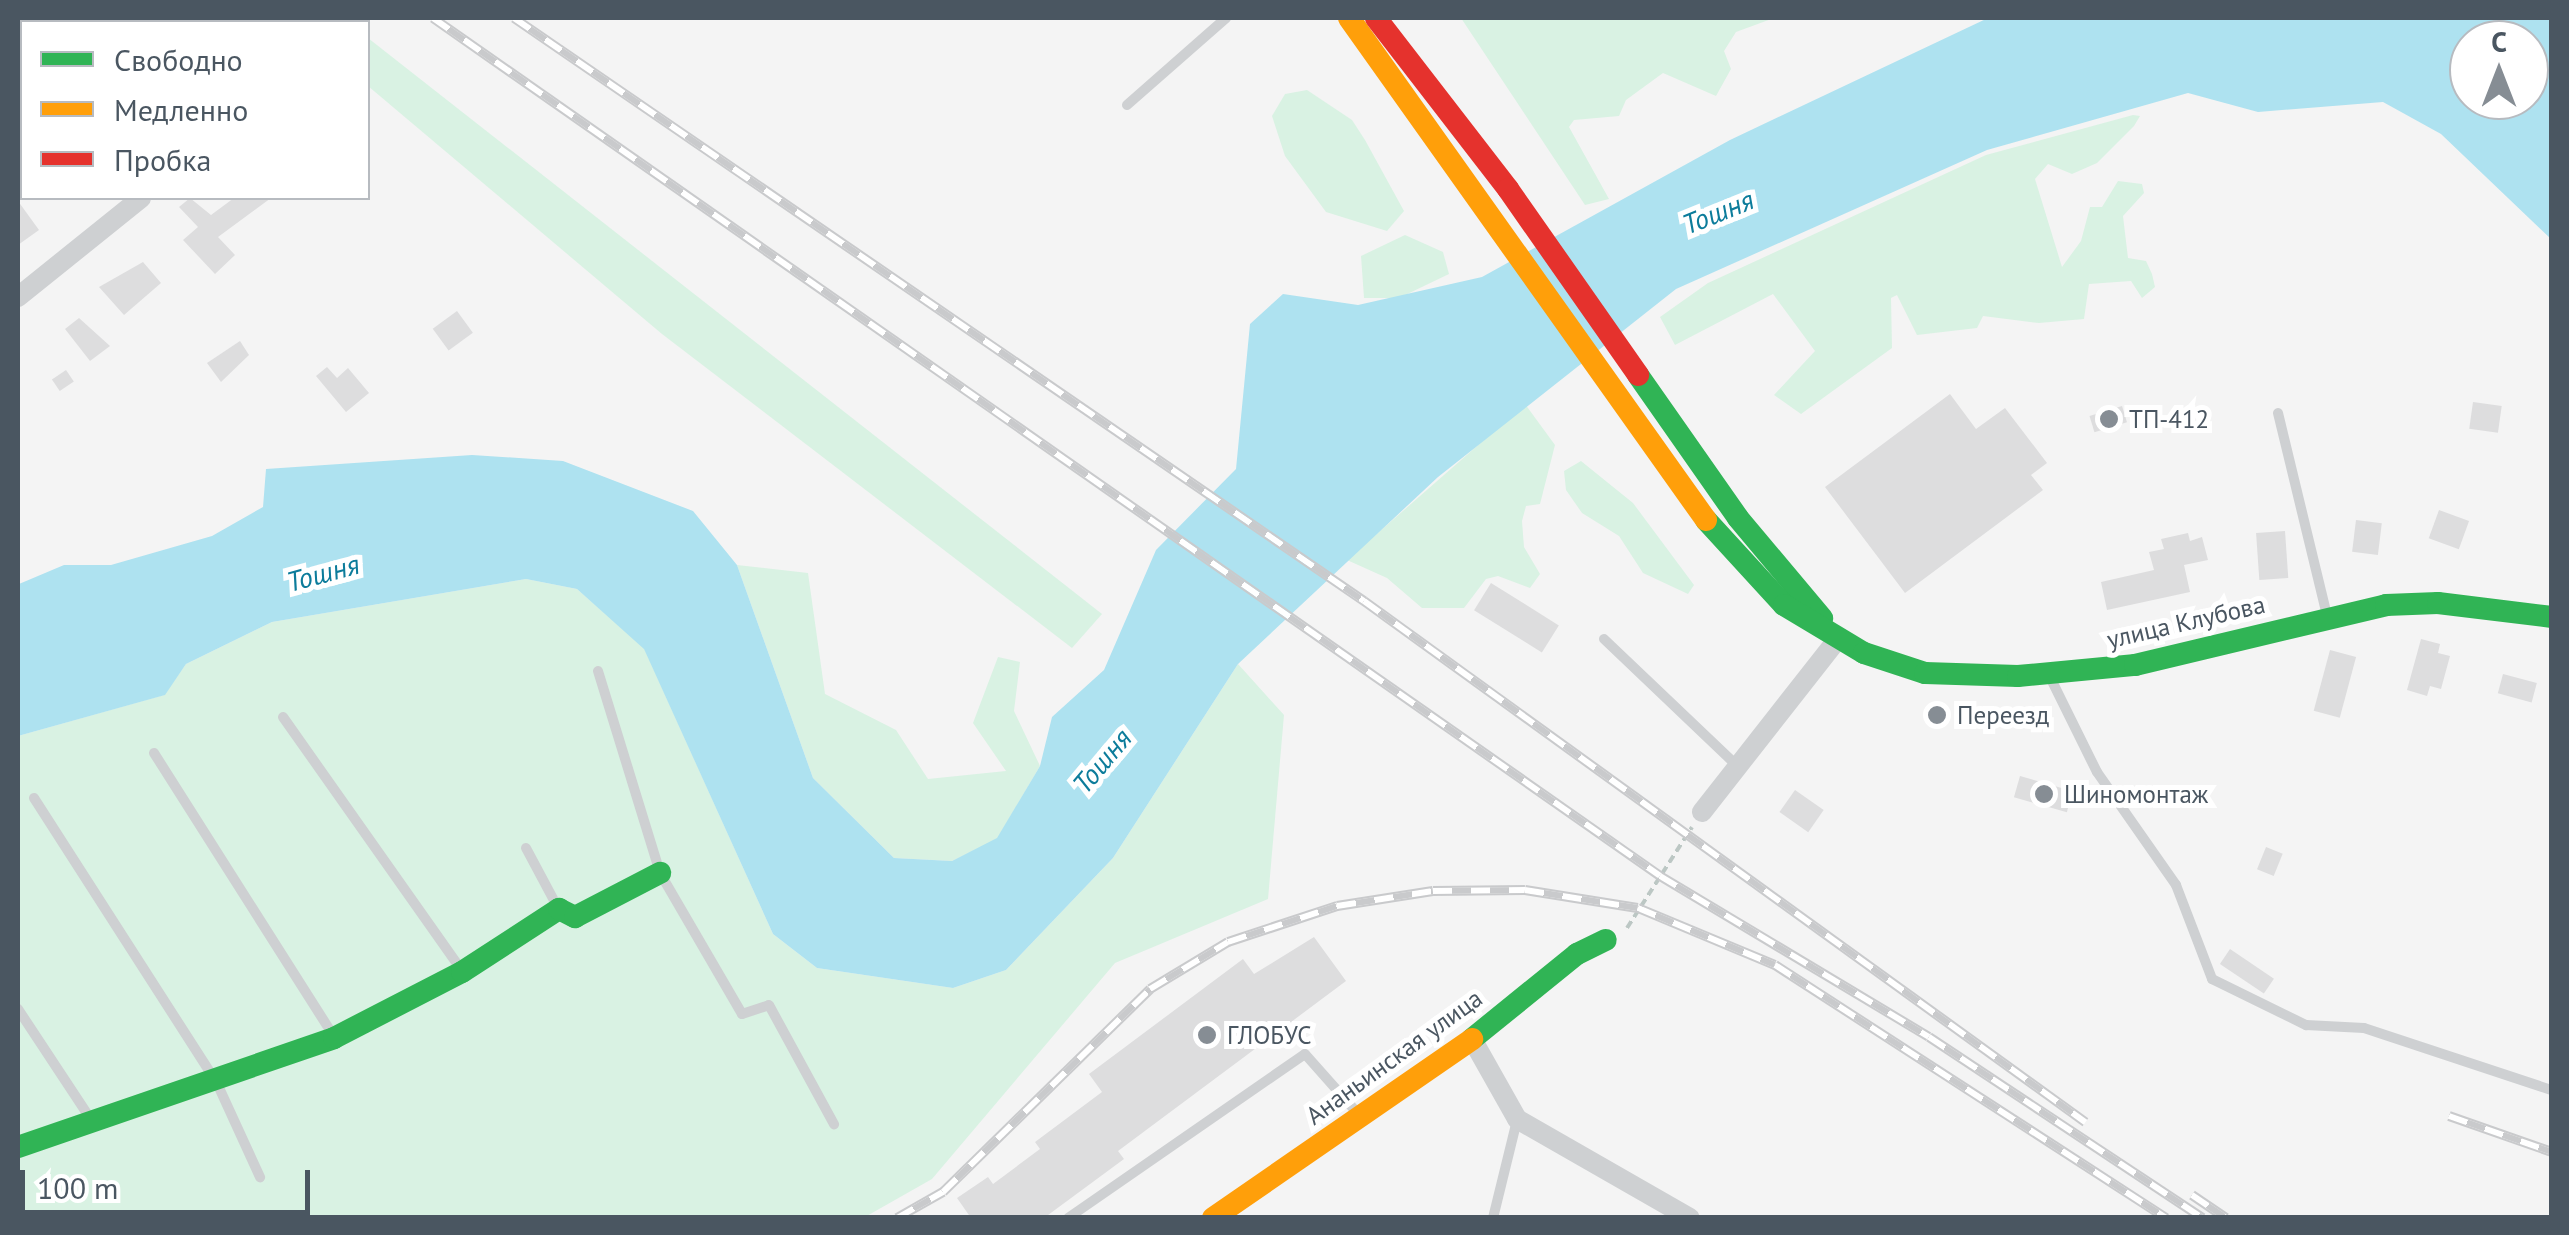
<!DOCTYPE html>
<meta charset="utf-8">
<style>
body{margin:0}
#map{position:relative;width:2569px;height:1235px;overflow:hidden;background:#f4f4f4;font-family:"PT Sans",sans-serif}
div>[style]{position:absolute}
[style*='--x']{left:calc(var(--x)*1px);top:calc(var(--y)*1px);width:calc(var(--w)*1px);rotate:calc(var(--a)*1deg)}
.green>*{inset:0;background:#d9f2e3}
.water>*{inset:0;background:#aee2f0}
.building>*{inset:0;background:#ddddde;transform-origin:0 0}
.path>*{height:4px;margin-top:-2px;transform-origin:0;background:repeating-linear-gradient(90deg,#bcc7c4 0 8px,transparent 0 13px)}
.lane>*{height:10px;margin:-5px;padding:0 5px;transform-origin:5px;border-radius:5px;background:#ced0d2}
.street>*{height:20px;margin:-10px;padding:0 10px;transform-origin:10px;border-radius:10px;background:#ced0d2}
.fast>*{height:22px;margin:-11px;padding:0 11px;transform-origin:11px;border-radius:11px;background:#30b455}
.slow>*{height:22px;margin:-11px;padding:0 11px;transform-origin:11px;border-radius:11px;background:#ff9f0a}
.jam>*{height:22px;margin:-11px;padding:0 11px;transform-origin:11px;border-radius:11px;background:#e5322d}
.rail>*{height:10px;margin-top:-5px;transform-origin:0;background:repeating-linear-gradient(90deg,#fff 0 19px,#c9cacc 0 38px);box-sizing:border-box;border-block:2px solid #c9cacc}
.dots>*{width:28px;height:28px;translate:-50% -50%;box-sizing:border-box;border:5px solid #fff;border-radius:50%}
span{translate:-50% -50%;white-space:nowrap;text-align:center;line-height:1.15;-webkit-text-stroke:10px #fff;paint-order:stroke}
.poi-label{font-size:25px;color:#4a5661}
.left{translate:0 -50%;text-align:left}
.street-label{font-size:25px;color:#4a5661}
.water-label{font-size:28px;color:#0c7c9b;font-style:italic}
.frame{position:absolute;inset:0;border:20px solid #4a5661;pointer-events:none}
.legend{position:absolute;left:20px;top:20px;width:350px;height:180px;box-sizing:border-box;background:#fff;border:2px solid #b7bbc0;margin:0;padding:12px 18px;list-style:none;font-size:30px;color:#4a5661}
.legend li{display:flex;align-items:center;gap:20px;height:50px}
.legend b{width:50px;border:2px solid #b7bbc0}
.north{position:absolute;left:2449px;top:20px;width:100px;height:100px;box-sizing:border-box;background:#fff;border:2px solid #b7bbc0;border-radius:50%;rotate:0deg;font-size:28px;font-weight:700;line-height:40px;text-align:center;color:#4a5661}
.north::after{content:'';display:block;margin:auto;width:35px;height:45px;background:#868d94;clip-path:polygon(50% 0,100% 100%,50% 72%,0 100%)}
.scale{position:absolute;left:20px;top:1170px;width:290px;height:45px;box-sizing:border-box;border:5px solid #4a5661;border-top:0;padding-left:12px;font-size:30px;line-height:35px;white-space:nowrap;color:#4a5661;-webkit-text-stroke:8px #fff;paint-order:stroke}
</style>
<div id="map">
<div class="green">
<div style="clip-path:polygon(1461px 18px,1774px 18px,1736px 32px,1724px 51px,1731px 69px,1716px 96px,1663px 73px,1626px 100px,1619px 116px,1574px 120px,1569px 127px,1609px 199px,1585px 205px)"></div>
<div style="clip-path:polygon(368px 38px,1102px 614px,1072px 648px,662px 334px,368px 86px)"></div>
<div style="clip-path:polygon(1307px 90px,1352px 120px,1365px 140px,1404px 211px,1387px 231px,1326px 212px,1285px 156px,1272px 116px,1285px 94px)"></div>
<div style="clip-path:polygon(2133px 115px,2140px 116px,2134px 126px,2097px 163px,2072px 174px,2048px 164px,2035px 179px,2062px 267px,2081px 241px,2090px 207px,2102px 207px,2118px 181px,2142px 184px,2144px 193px,2123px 216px,2128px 258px,2146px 261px,2152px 274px,2155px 287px,2142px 298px,2131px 281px,2089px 284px,2084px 319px,2039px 323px,1983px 316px,1977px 328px,1917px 335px,1897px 295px,1891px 298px,1892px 348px,1801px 414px,1774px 395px,1815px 351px,1773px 294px,1675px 345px,1660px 317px,1708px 283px,1986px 155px)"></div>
<div style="clip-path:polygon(1405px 235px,1443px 252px,1449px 274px,1399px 298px,1364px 298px,1361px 256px)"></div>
<div style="clip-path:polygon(1525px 404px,1555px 445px,1540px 504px,1526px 506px,1522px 521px,1524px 547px,1540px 574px,1530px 588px,1498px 576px,1486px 579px,1464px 608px,1422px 608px,1387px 578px,1347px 560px)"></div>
<div style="clip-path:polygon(1581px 461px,1633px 503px,1694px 585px,1688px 594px,1643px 573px,1619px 536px,1582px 513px,1566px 490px,1564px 471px)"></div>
<div style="clip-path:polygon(737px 565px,808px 573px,825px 694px,896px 730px,928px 779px,1006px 771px,973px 723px,998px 657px,1020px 662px,1014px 711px,1040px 766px,997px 839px,952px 861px,894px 858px,813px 778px)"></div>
<div style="clip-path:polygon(526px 579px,577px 589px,644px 648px,773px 934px,817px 968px,953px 988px,1006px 970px,1113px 858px,1238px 664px,1284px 715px,1268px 899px,1115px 963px,932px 1179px,865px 1217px,18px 1218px,18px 736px,164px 695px,186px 664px,272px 622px)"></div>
</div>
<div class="water">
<div style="clip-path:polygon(evenodd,1988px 18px,2551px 18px,2551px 239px,2441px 134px,2383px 102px,2258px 112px,2188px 93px,1987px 150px,1676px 289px,1438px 477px,1238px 664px,1113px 858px,1006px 970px,953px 988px,817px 968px,773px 934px,644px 649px,577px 589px,526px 579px,272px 622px,186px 664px,165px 695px,18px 736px,19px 584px,64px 565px,111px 565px,212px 536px,263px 507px,266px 469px,472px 455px,563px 461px,693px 511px,737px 565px,813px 778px,894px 858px,952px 861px,997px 838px,1040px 766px,1052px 717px,1104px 670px,1156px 550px,1236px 469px,1250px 324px,1283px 294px,1358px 305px,1482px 277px,1730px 140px,1988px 18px,2469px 40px,2529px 40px,2529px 100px,2469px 100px,2469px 40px)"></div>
</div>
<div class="building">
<div style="clip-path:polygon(190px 198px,211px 215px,234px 198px,271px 198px,218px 237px,235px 255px,215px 274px,183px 240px,198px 227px,179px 207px)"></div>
<div style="clip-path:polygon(18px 201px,39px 230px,18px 245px)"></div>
<div style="clip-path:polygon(143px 262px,161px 283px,124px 315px,99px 287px)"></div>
<div style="left:457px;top:311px;width:27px;height:30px;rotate:54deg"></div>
<div style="clip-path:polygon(79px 318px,110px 346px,90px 361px,65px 329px)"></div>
<div style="clip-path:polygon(240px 341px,249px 355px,221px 382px,207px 363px)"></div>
<div style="clip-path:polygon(327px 367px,337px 378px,348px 368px,369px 393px,346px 412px,316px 376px)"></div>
<div style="left:66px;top:370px;width:14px;height:17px;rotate:56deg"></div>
<div style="clip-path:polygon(1950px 394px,1976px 429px,2005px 408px,2047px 463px,2031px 475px,2043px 490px,1905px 593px,1825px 487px)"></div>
<div style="left:2473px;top:402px;width:29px;height:27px;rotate:8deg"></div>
<div style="left:2122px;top:406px;width:17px;height:34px;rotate:73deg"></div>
<div style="left:2439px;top:510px;width:32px;height:30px;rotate:20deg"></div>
<div style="left:2356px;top:520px;width:26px;height:32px;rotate:7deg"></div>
<div style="left:2285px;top:531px;width:47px;height:29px;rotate:86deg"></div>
<div style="clip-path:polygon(2188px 533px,2190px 541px,2202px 537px,2208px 560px,2184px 565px,2190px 592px,2107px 610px,2101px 582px,2154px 570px,2149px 552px,2164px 549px,2161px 539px)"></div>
<div style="left:1491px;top:583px;width:80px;height:32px;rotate:32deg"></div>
<div style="clip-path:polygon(2421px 639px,2440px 644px,2438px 653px,2450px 656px,2441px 689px,2430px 686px,2427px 696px,2407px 690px)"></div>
<div style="left:2330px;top:650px;width:27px;height:63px;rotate:15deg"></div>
<div style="left:2503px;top:674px;width:35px;height:20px;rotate:15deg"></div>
<div style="left:2020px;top:776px;width:55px;height:22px;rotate:16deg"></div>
<div style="left:1795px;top:790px;width:35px;height:27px;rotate:35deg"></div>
<div style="left:2266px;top:847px;width:18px;height:24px;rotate:22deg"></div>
<div style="clip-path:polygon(1314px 937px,1346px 981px,1118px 1151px,1124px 1159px,1044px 1218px,971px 1218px,957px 1198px,988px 1177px,993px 1184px,1040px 1149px,1035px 1142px,1102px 1092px,1089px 1074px,1243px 959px,1254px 974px)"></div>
<div style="left:2230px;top:949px;width:53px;height:18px;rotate:34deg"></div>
</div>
<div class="path">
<div style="--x:1627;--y:928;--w:120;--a:-57.2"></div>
</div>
<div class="lane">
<div style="--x:1127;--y:105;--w:132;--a:-41.3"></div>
<div style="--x:2278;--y:413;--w:208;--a:76.4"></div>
<div style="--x:1604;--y:639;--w:180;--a:43.6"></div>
<div style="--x:598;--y:671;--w:211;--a:72.9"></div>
<div style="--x:660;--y:873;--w:163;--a:59.8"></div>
<div style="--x:742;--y:1014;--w:28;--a:-18"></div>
<div style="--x:769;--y:1005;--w:136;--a:61.4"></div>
<div style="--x:2049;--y:675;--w:108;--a:63.7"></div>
<div style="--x:2097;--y:772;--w:138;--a:55"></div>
<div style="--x:2176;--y:885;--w:101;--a:69"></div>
<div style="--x:2212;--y:979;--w:105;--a:26.1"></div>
<div style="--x:2306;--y:1025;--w:58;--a:3"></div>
<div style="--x:2364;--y:1028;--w:198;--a:18.3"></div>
<div style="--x:283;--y:717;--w:311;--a:54.8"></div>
<div style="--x:154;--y:753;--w:336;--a:57.6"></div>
<div style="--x:34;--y:798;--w:336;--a:57.3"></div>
<div style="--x:216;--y:1081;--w:106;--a:65.4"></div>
<div style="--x:526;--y:848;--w:68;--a:61.9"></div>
<div style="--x:18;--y:1009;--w:131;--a:56.6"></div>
<div style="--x:1068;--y:1218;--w:288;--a:-34.7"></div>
<div style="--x:1305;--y:1054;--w:83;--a:48.4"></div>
<div style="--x:1493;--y:1218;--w:101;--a:-76.2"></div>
</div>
<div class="street">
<div style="--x:18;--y:297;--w:158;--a:-38.8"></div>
<div style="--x:1702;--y:812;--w:222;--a:-51.9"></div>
<div style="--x:1472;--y:1039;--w:92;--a:60.6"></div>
<div style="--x:1517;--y:1119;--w:199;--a:29.8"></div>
</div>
<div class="fast">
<div style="--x:1638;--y:375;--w:174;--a:55"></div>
<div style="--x:1738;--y:518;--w:131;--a:50"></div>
<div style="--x:1706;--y:520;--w:115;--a:47.5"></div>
<div style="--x:1784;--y:605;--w:93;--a:31"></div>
<div style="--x:1864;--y:653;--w:64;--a:18.2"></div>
<div style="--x:1925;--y:673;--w:93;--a:1.8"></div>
<div style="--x:2018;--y:676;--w:118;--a:-5.4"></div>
<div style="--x:2135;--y:665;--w:258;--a:-13.4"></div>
<div style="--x:2386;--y:605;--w:52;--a:-2.2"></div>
<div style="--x:2438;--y:603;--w:115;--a:7"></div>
<div style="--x:1472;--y:1039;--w:135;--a:-39"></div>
<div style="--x:1577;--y:954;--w:32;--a:-26"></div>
<div style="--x:18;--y:1147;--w:334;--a:-19"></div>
<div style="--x:334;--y:1038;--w:144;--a:-27.3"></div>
<div style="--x:462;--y:972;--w:116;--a:-33"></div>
<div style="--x:559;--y:909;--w:18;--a:27"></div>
<div style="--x:575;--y:917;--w:96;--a:-27.4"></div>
</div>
<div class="slow">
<div style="--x:1349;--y:18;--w:616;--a:54.58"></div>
<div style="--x:1213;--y:1218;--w:315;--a:-34.6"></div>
</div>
<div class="jam">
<div style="--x:1376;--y:18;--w:216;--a:52.3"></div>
<div style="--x:1508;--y:189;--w:227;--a:55"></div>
</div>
<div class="rail">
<div style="--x:433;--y:18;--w:1497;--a:34.96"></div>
<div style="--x:1660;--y:876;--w:313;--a:30.9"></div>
<div style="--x:1929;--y:1037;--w:328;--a:33.5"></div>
<div style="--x:514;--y:18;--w:1031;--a:34.45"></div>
<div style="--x:1364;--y:601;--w:890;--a:35.85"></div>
<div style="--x:2449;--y:1116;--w:109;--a:19.3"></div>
<div style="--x:2192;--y:1195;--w:41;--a:34.1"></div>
<div style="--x:897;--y:1218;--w:53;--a:-29.5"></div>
<div style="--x:943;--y:1192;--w:290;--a:-44.4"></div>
<div style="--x:1150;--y:989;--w:91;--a:-31.1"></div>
<div style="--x:1228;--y:942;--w:115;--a:-18.3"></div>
<div style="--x:1337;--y:906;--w:97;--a:-8.9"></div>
<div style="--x:1433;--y:891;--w:92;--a:-0.6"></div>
<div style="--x:1525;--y:890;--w:114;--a:9.1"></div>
<div style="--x:1638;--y:908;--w:148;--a:22.6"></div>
<div style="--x:1775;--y:965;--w:466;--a:32.9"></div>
</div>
<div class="dots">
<div style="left:2109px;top:419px;background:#868d94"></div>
<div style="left:1937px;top:715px;background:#868d94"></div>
<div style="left:2044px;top:794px;background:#868d94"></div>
<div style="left:1207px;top:1035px;background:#868d94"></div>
</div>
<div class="poi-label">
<span class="left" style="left:2129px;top:419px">ТП-412</span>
<span class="left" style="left:1957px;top:715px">Переезд</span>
<span class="left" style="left:2064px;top:794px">Шиномонтаж</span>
<span class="left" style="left:1227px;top:1035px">ГЛОБУС</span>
</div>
<div class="street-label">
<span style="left:2186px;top:622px;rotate:-13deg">улица Клубова</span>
<span style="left:1394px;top:1057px;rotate:-36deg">Ананьинская улица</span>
</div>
<div class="water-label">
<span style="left:1718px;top:212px;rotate:-22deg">Тошня</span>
<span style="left:323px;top:573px;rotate:-15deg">Тошня</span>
<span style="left:1102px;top:761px;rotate:-50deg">Тошня</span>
</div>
<div class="frame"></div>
<ul class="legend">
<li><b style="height:12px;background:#30b455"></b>Свободно</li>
<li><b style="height:12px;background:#ff9f0a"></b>Медленно</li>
<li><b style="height:12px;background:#e5322d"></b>Пробка</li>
</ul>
<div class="north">С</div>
<div class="scale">100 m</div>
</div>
